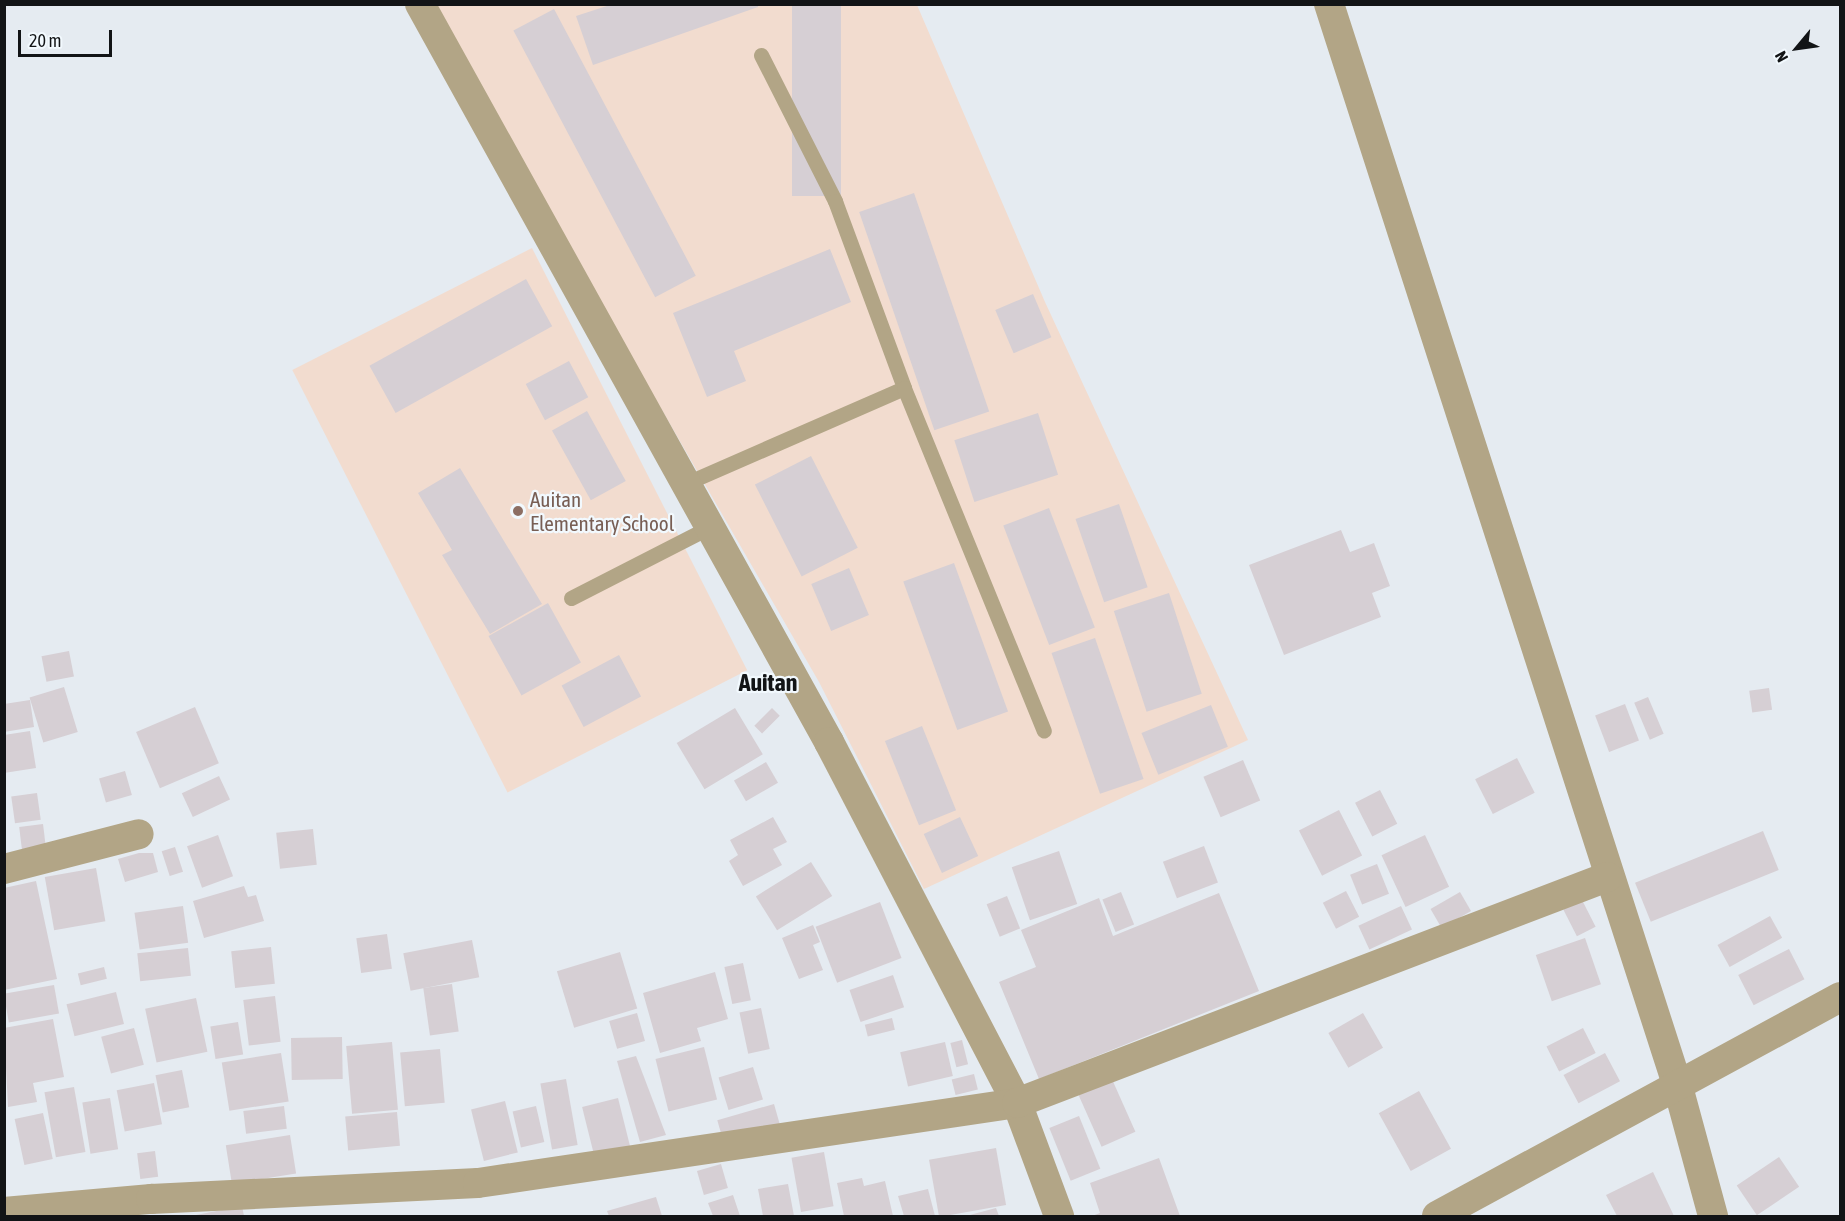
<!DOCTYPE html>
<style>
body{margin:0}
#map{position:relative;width:1845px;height:1221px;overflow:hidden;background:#e5ebf1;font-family:"Asap Condensed",sans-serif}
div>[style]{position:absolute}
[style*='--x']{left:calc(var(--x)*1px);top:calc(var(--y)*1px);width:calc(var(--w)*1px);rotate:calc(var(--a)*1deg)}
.education>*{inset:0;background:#f2dccf;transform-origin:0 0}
.building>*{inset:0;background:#d6cfd4;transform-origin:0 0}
.service>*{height:15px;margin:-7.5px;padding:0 7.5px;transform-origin:7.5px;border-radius:7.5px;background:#b2a586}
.minor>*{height:30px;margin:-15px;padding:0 15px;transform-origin:15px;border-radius:15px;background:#b2a586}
.dots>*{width:16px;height:16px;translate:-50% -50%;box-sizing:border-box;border:3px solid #f2f9fe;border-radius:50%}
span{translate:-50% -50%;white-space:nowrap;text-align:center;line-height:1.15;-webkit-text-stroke:4.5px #f2f9fe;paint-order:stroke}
.education-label{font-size:21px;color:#785e54}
.left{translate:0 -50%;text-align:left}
.quarter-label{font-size:24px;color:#121416;font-weight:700}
.frame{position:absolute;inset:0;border:6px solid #121416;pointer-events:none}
.north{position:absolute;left:1767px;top:18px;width:60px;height:60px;-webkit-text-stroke:4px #f2f9fe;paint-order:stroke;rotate:241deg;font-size:16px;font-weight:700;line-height:24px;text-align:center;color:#121416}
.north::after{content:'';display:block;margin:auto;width:21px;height:27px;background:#121416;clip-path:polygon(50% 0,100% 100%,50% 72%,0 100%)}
.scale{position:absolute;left:18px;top:30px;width:94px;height:27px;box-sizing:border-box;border:3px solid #121416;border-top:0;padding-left:8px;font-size:18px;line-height:21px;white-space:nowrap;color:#121416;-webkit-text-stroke:4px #f2f9fe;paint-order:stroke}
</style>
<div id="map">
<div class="education">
<div style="clip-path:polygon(428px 5px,917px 5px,1045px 302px,1248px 740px,924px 889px,819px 682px)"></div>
<div style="left:532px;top:248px;width:474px;height:269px;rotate:63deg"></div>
</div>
<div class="building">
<div style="left:792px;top:4px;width:49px;height:192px"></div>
<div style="clip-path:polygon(610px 5px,758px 5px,758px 7px,593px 65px,576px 16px)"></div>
<div style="left:554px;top:9px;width:302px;height:46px;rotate:62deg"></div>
<div style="left:914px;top:193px;width:231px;height:58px;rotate:71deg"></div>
<div style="clip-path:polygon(830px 249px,851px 302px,734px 351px,746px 381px,707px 397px,673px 313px)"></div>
<div style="left:526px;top:279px;width:54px;height:179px;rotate:61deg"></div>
<div style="left:1033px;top:294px;width:47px;height:41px;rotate:67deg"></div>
<div style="left:569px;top:361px;width:41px;height:49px;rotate:62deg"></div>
<div style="left:587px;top:411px;width:80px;height:40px;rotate:61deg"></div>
<div style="left:1038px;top:413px;width:65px;height:88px;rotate:72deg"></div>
<div style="left:811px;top:456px;width:103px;height:63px;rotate:63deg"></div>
<div style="clip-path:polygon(460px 468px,542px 604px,490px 634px,442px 555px,452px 550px,418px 493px)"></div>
<div style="left:1119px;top:504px;width:88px;height:46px;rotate:71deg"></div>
<div style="left:1049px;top:508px;width:128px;height:49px;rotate:69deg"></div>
<div style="clip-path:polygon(1341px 530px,1350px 552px,1374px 543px,1390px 586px,1372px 593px,1381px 617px,1284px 655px,1249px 565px)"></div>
<div style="left:954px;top:563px;width:158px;height:54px;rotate:70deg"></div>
<div style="left:849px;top:568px;width:51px;height:41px;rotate:67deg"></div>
<div style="left:1169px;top:593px;width:106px;height:58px;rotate:72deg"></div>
<div style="left:548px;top:603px;width:68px;height:68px;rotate:61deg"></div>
<div style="left:1095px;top:638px;width:149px;height:46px;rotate:71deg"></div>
<div style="left:69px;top:651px;width:26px;height:28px;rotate:79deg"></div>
<div style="left:619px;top:655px;width:47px;height:65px;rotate:62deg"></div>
<div style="left:64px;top:687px;width:47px;height:36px;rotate:73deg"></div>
<div style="left:1769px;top:688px;width:22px;height:20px;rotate:82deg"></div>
<div style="left:1648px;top:697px;width:40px;height:15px;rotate:67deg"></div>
<div style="clip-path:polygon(30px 700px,34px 727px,4px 732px,4px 704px)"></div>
<div style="left:1625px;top:704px;width:39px;height:32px;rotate:69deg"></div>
<div style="left:1211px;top:705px;width:45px;height:75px;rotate:68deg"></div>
<div style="left:195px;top:707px;width:61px;height:64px;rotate:67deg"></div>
<div style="left:735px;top:708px;width:54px;height:68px;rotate:59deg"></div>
<div style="left:772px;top:708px;width:11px;height:25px;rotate:45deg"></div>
<div style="left:922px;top:726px;width:91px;height:40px;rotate:68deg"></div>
<div style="clip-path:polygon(30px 731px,36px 768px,4px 773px,4px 735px)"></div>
<div style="left:1517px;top:758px;width:39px;height:47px;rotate:63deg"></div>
<div style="left:1243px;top:760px;width:44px;height:43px;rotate:67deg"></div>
<div style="left:766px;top:762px;width:24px;height:37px;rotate:60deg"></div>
<div style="left:125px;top:771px;width:25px;height:27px;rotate:74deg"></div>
<div style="left:219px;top:776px;width:26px;height:41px;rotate:65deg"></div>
<div style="left:1380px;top:790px;width:38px;height:28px;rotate:63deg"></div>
<div style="left:37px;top:793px;width:27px;height:26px;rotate:82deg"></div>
<div style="left:1339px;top:810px;width:51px;height:45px;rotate:63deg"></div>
<div style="clip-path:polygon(773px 817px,787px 842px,773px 849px,782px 865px,743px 886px,729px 861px,738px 855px,730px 840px)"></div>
<div style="left:960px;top:817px;width:43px;height:40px;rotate:65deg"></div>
<div style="left:43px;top:824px;width:31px;height:24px;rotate:83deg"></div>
<div style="left:313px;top:829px;width:36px;height:37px;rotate:84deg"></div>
<div style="left:1763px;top:831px;width:42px;height:138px;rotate:68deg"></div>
<div style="left:218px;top:835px;width:44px;height:33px;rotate:70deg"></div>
<div style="left:1425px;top:835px;width:57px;height:48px;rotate:65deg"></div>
<div style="left:1204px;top:846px;width:39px;height:44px;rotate:69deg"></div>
<div style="left:175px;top:847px;width:26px;height:14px;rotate:72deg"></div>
<div style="left:1059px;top:851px;width:56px;height:50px;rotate:71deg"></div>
<div style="clip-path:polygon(139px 853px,153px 853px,158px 872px,125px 882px,118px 859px)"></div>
<div style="left:811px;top:862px;width:40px;height:65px;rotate:58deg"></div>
<div style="left:1377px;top:864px;width:32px;height:29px;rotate:68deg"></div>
<div style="left:96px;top:868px;width:54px;height:52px;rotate:80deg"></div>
<div style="clip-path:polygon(36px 881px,57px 979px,4px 990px,4px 888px)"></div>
<div style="clip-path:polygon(244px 886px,248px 897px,256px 895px,264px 921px,204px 938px,193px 901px)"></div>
<div style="left:1346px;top:891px;width:29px;height:26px;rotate:63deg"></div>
<div style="left:1121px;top:892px;width:35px;height:20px;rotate:68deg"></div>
<div style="left:1460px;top:892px;width:22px;height:34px;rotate:60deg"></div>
<div style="clip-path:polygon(1219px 893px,1259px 991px,1039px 1079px,999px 982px,1036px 967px,1021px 930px,1099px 898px,1113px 936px)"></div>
<div style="left:1007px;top:896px;width:35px;height:22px;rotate:68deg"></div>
<div style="left:1582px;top:900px;width:30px;height:21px;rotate:63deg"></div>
<div style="left:880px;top:902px;width:60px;height:69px;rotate:69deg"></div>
<div style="left:183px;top:906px;width:37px;height:49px;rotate:82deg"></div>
<div style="left:1401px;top:906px;width:26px;height:47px;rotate:65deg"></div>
<div style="left:1770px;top:916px;width:25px;height:60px;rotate:61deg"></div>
<div style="clip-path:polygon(813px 925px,820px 942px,813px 945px,823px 970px,799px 979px,782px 938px)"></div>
<div style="left:387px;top:934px;width:35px;height:31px;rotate:82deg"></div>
<div style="left:1585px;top:938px;width:49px;height:52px;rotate:71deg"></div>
<div style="left:472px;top:940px;width:38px;height:70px;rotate:79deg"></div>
<div style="left:271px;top:947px;width:37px;height:40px;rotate:84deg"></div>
<div style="left:188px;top:948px;width:28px;height:51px;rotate:84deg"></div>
<div style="left:1789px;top:949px;width:34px;height:57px;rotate:63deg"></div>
<div style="left:620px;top:952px;width:59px;height:66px;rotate:73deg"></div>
<div style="left:743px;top:963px;width:38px;height:19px;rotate:78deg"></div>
<div style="left:104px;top:967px;width:12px;height:27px;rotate:76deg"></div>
<div style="clip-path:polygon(715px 972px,728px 1019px,697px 1028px,701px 1041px,660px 1053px,643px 993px)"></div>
<div style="left:893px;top:975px;width:34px;height:46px;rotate:71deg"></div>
<div style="left:452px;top:984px;width:48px;height:29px;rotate:82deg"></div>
<div style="left:54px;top:985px;width:29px;height:51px;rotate:80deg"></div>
<div style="left:116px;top:992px;width:33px;height:51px;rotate:76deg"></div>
<div style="left:275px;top:996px;width:46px;height:32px;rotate:83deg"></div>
<div style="left:196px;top:998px;width:55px;height:52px;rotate:78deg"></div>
<div style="left:761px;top:1008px;width:42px;height:22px;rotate:78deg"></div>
<div style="left:637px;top:1013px;width:29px;height:29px;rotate:74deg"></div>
<div style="left:1363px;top:1013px;width:40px;height:40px;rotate:60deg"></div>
<div style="left:892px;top:1018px;width:12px;height:28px;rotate:76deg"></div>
<div style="clip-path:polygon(53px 1019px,64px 1077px,33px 1083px,37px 1102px,8px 1107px,4px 1028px)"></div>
<div style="left:238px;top:1022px;width:33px;height:28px;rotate:81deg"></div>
<div style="left:134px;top:1028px;width:38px;height:34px;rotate:75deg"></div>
<div style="left:1583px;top:1028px;width:28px;height:41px;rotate:63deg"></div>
<div style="left:342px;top:1037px;width:42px;height:51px;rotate:89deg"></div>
<div style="left:962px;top:1040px;width:25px;height:12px;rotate:76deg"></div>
<div style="left:392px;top:1042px;width:68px;height:46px;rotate:85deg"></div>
<div style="left:945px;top:1042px;width:35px;height:46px;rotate:77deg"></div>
<div style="left:704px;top:1047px;width:54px;height:50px;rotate:76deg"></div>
<div style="left:440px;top:1049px;width:54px;height:40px;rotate:85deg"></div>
<div style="left:281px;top:1053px;width:49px;height:60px;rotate:81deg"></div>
<div style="left:1605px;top:1053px;width:32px;height:47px;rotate:62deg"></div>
<div style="clip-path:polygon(636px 1056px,666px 1135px,640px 1142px,617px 1061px)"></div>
<div style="left:753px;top:1067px;width:34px;height:36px;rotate:73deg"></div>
<div style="left:182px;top:1070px;width:38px;height:27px;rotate:79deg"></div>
<div style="left:974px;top:1074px;width:16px;height:23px;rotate:76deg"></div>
<div style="left:1111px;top:1077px;width:60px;height:37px;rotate:66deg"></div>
<div style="left:566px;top:1079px;width:67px;height:26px;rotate:80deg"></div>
<div style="left:154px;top:1083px;width:42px;height:38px;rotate:79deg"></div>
<div style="left:74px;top:1087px;width:66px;height:30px;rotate:80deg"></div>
<div style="left:1419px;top:1091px;width:66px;height:46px;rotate:61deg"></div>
<div style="left:110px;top:1098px;width:52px;height:28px;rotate:81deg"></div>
<div style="left:618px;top:1098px;width:50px;height:37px;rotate:76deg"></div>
<div style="left:505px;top:1101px;width:53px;height:35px;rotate:76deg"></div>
<div style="left:774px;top:1104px;width:22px;height:59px;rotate:74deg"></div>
<div style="left:284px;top:1106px;width:23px;height:41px;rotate:83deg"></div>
<div style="left:536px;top:1106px;width:37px;height:24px;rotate:77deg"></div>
<div style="left:397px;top:1112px;width:34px;height:52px;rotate:85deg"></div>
<div style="left:43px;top:1113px;width:47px;height:29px;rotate:78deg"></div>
<div style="left:1079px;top:1116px;width:57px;height:32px;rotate:68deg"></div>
<div style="left:290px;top:1135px;width:39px;height:65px;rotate:81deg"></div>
<div style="left:996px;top:1148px;width:58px;height:68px;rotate:80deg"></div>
<div style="left:155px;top:1151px;width:26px;height:18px;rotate:83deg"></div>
<div style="left:824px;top:1152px;width:55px;height:33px;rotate:80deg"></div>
<div style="left:1779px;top:1157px;width:36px;height:51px;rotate:56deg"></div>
<div style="clip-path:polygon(1159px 1158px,1180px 1216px,1092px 1216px,1100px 1213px,1090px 1183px)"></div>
<div style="left:721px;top:1164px;width:25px;height:25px;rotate:74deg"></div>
<div style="clip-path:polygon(1653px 1172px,1674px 1216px,1617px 1216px,1606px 1195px)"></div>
<div style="clip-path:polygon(862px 1178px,864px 1186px,885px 1181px,893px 1216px,844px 1216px,837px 1183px)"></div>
<div style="clip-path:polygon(788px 1184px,794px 1216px,763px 1216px,758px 1189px)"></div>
<div style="clip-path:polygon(928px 1189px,935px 1216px,904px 1216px,898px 1196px)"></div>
<div style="clip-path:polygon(733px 1195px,740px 1216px,713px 1216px,708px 1203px)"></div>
<div style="clip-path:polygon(656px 1197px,662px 1216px,609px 1216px,607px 1211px)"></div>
<div style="clip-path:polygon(242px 1206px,244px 1216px,196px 1216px,196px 1215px)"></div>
<div style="clip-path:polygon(996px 1208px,999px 1216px,966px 1216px)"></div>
</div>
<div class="service">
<div style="--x:761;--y:55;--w:164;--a:63.1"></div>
<div style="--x:835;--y:201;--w:199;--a:69.7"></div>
<div style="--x:682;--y:485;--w:242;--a:-23.6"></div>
<div style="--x:904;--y:388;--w:370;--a:67.8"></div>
<div style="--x:571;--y:598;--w:152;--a:-27.1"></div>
</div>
<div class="minor">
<div style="--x:420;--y:4;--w:844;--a:61"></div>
<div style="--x:829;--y:742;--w:407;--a:62.5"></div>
<div style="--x:1017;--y:1103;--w:121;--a:69.6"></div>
<div style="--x:1329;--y:4;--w:1138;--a:72.14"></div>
<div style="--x:1678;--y:1087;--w:134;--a:74.8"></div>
<div style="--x:4;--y:869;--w:139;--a:-14.5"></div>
<div style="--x:4;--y:1212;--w:148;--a:-5.1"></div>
<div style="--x:151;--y:1199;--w:327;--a:-2.8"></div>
<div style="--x:478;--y:1183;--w:545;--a:-8.44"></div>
<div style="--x:1017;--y:1103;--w:632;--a:-20.96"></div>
<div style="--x:1437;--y:1216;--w:459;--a:-28.5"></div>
</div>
<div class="dots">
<div style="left:518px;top:511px;background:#8d6e63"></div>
</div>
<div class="education-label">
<span class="left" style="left:530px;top:511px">Auitan<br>Elementary School</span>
</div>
<div class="quarter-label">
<span style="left:768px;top:683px">Auitan</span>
</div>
<div class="frame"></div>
<div class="north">N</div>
<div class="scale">20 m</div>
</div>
